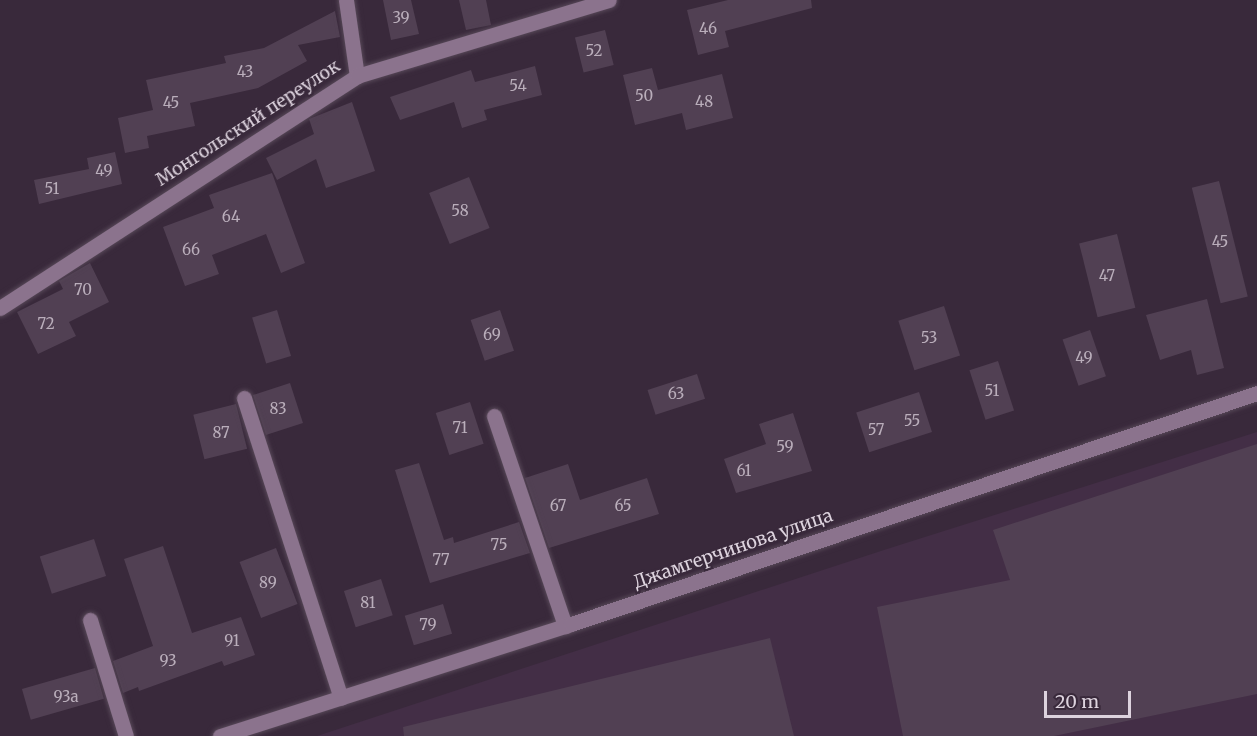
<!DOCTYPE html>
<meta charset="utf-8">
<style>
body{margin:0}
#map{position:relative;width:1257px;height:736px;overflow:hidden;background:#39293b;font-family:Merriweather,serif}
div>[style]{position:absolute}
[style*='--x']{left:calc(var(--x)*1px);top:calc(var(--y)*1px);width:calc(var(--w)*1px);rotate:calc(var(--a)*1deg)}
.built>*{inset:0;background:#432e46}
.building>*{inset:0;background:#514053;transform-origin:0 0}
.roads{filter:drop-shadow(0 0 2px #574858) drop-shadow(0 0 2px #574858)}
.minor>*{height:15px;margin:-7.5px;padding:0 7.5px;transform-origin:7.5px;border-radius:7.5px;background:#8b738d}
span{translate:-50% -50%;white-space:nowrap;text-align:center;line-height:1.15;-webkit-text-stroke:4.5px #39293b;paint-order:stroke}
.number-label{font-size:15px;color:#baaebb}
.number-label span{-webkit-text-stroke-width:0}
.street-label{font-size:18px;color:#ddd3de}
.scale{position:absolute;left:1044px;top:691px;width:87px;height:27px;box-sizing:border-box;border:3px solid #ddd3de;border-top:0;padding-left:8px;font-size:18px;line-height:21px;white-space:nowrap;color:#ddd3de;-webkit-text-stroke:4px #39293b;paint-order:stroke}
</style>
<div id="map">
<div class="built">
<div style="clip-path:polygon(1257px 432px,1257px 736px,317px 736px,887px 549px)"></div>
</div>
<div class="building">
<div style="clip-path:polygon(383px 0,411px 0,419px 34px,391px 40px)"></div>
<div style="clip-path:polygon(459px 0,486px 0,491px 25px,466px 30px)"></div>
<div style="clip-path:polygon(728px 0,811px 0,812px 8px,725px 31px,729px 47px,698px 55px,687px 10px)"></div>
<div style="clip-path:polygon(335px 11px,340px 37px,298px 45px,307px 61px,258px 88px,190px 103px,195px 126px,147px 136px,149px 148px,125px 153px,118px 118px,153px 110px,146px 80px,226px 63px,224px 56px,264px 48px)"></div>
<div style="left:605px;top:30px;width:36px;height:31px;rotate:76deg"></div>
<div style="clip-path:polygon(535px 66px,542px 95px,484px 110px,487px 120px,462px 128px,454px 102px,400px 120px,390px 97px,471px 70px,475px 82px)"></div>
<div style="clip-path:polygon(652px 68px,658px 90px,722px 74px,733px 118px,686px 130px,682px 113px,635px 125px,623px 75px)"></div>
<div style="clip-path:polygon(352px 102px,375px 171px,326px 188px,316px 159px,277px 180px,266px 158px,314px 134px,309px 119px)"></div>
<div style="clip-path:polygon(115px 152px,122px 184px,39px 204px,34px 180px,89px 169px,87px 158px)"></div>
<div style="clip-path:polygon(272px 173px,305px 263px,281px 273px,266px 234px,212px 255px,219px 274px,185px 286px,163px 227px,214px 208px,209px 195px)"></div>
<div style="left:469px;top:177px;width:55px;height:43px;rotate:68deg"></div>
<div style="left:1219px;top:181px;width:119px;height:28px;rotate:76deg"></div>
<div style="left:1117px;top:234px;width:76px;height:39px;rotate:76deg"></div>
<div style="clip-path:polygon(90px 263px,109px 302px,69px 322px,76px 336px,38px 354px,17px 312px,63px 289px,59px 281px)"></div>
<div style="clip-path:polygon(1207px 299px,1224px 368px,1197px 375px,1191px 350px,1160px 360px,1146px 315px)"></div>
<div style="left:944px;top:306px;width:52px;height:48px;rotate:72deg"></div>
<div style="left:277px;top:310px;width:48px;height:26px;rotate:73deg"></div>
<div style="left:500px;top:310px;width:43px;height:31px;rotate:71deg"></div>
<div style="left:1090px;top:330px;width:49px;height:29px;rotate:71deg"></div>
<div style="left:998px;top:361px;width:52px;height:30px;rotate:72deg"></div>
<div style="left:697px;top:374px;width:26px;height:52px;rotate:72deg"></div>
<div style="left:290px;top:383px;width:42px;height:39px;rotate:72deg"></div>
<div style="left:919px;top:392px;width:42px;height:66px;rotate:72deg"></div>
<div style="left:470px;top:402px;width:44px;height:36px;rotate:72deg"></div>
<div style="left:236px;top:404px;width:46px;height:44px;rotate:76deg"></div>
<div style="clip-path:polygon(793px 413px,812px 471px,736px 493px,724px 459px,766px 444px,759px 424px)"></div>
<div style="clip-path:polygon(1257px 444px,1257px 694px,1054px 736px,903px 736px,877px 607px,1010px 580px,993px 530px)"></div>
<div style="clip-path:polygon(419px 463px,444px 540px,453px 537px,454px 543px,519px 522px,530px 553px,430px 583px,395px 470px)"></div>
<div style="clip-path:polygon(568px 464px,580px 500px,647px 478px,659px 514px,549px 548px,525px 478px)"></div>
<div style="left:94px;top:539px;width:39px;height:57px;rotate:72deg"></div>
<div style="clip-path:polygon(163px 546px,192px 633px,241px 617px,255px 655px,224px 666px,222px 661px,139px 691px,138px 687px,123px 693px,113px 661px,153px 646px,124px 559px)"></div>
<div style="left:276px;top:548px;width:60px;height:39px;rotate:69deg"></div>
<div style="left:381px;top:579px;width:38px;height:39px;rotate:72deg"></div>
<div style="left:443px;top:604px;width:31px;height:40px;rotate:73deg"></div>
<div style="clip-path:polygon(770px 638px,794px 736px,404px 736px,403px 727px)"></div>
<div style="left:95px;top:668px;width:32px;height:76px;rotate:74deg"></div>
</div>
<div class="roads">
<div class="minor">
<div style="--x:346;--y:0;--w:77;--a:81.8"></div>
<div style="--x:0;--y:308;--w:426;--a:-33"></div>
<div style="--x:357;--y:76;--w:263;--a:-16.8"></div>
<div style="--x:244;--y:398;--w:315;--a:72.1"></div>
<div style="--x:494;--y:416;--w:222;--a:71.3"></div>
<div style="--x:90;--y:620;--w:121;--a:72.8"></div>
<div style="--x:220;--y:736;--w:368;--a:-17.7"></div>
<div style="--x:571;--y:624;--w:724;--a:-18.61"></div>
</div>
</div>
<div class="number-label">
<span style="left:401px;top:18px">39</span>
<span style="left:708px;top:29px">46</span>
<span style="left:594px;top:51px">52</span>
<span style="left:245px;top:72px">43</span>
<span style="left:518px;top:86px">54</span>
<span style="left:644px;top:96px">50</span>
<span style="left:704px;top:102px">48</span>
<span style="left:171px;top:103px">45</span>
<span style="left:104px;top:171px">49</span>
<span style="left:52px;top:189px">51</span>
<span style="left:460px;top:211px">58</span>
<span style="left:231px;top:217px">64</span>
<span style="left:1220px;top:242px">45</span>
<span style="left:191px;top:250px">66</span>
<span style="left:1107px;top:276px">47</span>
<span style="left:83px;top:290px">70</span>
<span style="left:46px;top:324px">72</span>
<span style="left:492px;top:335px">69</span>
<span style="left:929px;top:338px">53</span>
<span style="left:1084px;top:358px">49</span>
<span style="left:992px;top:391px">51</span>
<span style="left:676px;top:394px">63</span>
<span style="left:278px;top:409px">83</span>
<span style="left:912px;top:421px">55</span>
<span style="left:460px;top:428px">71</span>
<span style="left:876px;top:430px">57</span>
<span style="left:221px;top:433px">87</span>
<span style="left:785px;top:447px">59</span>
<span style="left:744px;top:471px">61</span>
<span style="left:558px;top:506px">67</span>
<span style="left:623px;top:506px">65</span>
<span style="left:499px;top:545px">75</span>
<span style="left:441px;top:560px">77</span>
<span style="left:268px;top:583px">89</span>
<span style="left:368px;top:603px">81</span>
<span style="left:428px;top:625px">79</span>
<span style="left:232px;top:641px">91</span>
<span style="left:168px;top:661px">93</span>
<span style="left:66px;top:697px">93a</span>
</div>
<div class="street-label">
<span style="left:248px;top:123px;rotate:-33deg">Монгольский переулок</span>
<span style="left:733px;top:549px;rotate:-19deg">Джамгерчинова улица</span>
</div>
<div class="scale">20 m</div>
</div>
